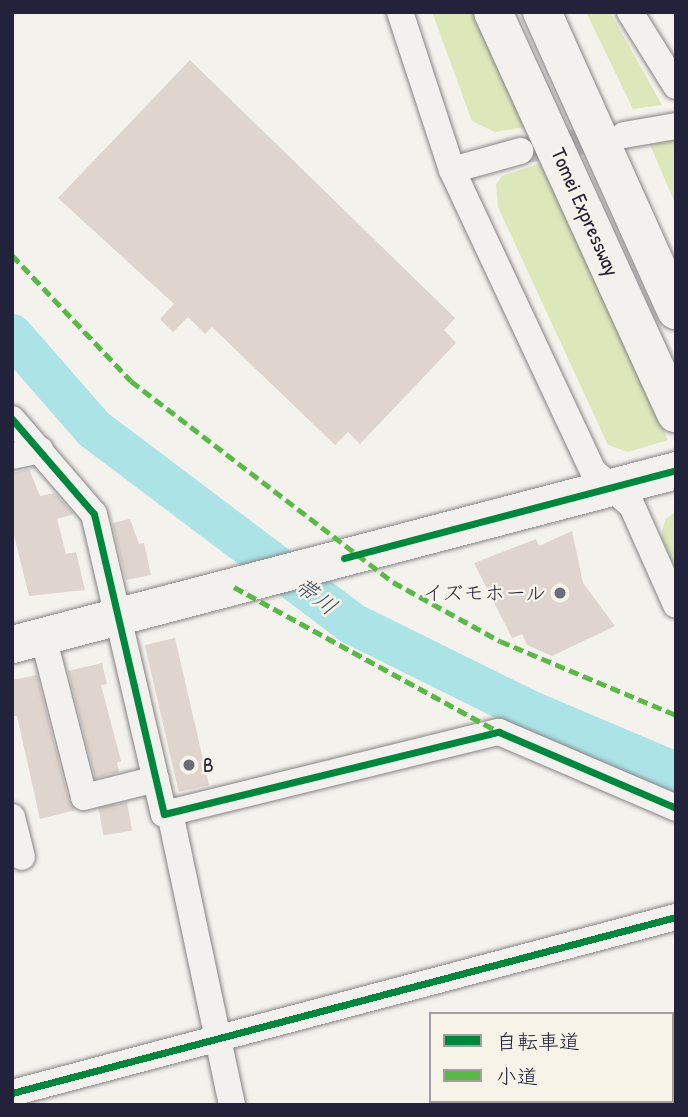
<!DOCTYPE html>
<meta charset="utf-8">
<style>
body{margin:0}
#map{position:relative;width:688px;height:1117px;overflow:hidden;background:#f4f2ec;font-family:"Patrick Hand","Klee One",sans-serif}
div>[style]{position:absolute}
[style*='--x']{left:calc(var(--x)*1px);top:calc(var(--y)*1px);width:calc(var(--w)*1px);rotate:calc(var(--a)*1deg)}
.green>*{inset:0;background:#dee7ba}
.river>*{height:42px;margin:-21px;padding:0 21px;transform-origin:21px;border-radius:21px;background:#abe3e6}
.building>*{inset:0;background:#e0d4ce;transform-origin:0 0}
.street-tunnel>*{height:26px;margin-top:-13px;transform-origin:0;background:repeating-linear-gradient(90deg,#cac8c9 0 26px,transparent 0 39px)}
.roads{filter:drop-shadow(0 0 2px #858486) drop-shadow(0 0 2px #858486)}
.street>*{height:26px;margin:-13px;padding:0 13px;transform-origin:13px;border-radius:13px;background:#f2f1ed}
.secondary>*{height:37px;margin:-18.5px;padding:0 18.5px;transform-origin:18.5px;border-radius:18.5px;background:#f2f1ed}
.highway>*{height:38px;margin:-19px;padding:0 19px;transform-origin:19px;border-radius:19px;background:#f2f1ed}
.quiet>*{height:5px;margin-top:-2.5px;transform-origin:0;background:repeating-linear-gradient(90deg,#58b947 0 10px,transparent 0 15px)}
.cycleway>*{height:7px;margin:-3.5px;padding:0 3.5px;transform-origin:3.5px;border-radius:3.5px;background:#00873e}
.dots>*{width:19px;height:19px;translate:-50% -50%;box-sizing:border-box;border:4px solid #f7f3e8;border-radius:50%}
span{translate:-50% -50%;white-space:nowrap;text-align:center;line-height:1.15;-webkit-text-stroke:5px #f7f3e8;paint-order:stroke}
.street-label{font-size:21px;color:#22223b}
.poi-label{font-size:21px;color:#22223b}
.right{translate:-100% -50%;text-align:right}
.left{translate:0 -50%;text-align:left}
.water-label{font-size:23px;color:#3c5165;font-style:italic}
.frame{position:absolute;inset:0;border:14px solid #22223b;pointer-events:none}
.legend{position:absolute;left:429px;top:1012px;width:245px;height:91px;box-sizing:border-box;background:#f7f3e8;border:2px solid #a29fa3;margin:0;padding:9px 12px;list-style:none;font-size:21px;color:#22223b}
.legend li{display:flex;align-items:center;gap:14px;height:35px}
.legend b{width:35px;border:2px solid #a29fa3}
</style>
<div id="map">
<div class="green">
<div style="clip-path:polygon(432px 12px,477px 12px,532px 126px,495px 132px,472px 121px)"></div>
<div style="clip-path:polygon(586px 12px,610px 12px,662px 105px,633px 109px)"></div>
<div style="clip-path:polygon(676px 139px,676px 206px,649px 142px)"></div>
<div style="clip-path:polygon(547px 161px,668px 440px,628px 452px,608px 445px,498px 207px,496px 185px,502px 176px)"></div>
<div style="clip-path:polygon(676px 510px,676px 571px,661px 536px,665px 520px)"></div>
</div>
<div class="river">
<div style="--x:12;--y:335;--w:125;--a:48.9"></div>
<div style="--x:94;--y:429;--w:324;--a:37"></div>
<div style="--x:353;--y:624;--w:196;--a:26.3"></div>
<div style="--x:529;--y:711;--w:160;--a:22.9"></div>
</div>
<div class="building">
<div style="clip-path:polygon(190px 60px,455px 318px,444px 330px,456px 343px,360px 444px,348px 432px,335px 445px,212px 327px,205px 334px,188px 317px,173px 332px,160px 319px,174px 304px,58px 198px)"></div>
<div style="clip-path:polygon(29px 469px,40px 496px,55px 493px,74px 514px,57px 519px,66px 554px,76px 552px,85px 590px,29px 596px,12px 527px,12px 473px)"></div>
<div style="clip-path:polygon(130px 519px,139px 544px,144px 543px,151px 575px,126px 580px,112px 523px)"></div>
<div style="clip-path:polygon(572px 531px,583px 583px,615px 626px,552px 656px,527px 645px,522px 634px,512px 638px,474px 563px,536px 539px,539px 546px)"></div>
<div style="left:175px;top:638px;width:151px;height:31px;rotate:77deg"></div>
<div style="clip-path:polygon(102px 663px,107px 684px,101px 685px,121px 761px,117px 763px,119px 772px,95px 778px,68px 671px)"></div>
<div style="clip-path:polygon(37px 675px,69px 801px,76px 810px,40px 819px,17px 716px,12px 716px,12px 680px)"></div>
<div style="left:127px;top:802px;width:29px;height:29px;rotate:80deg"></div>
</div>
<div class="street-tunnel">
<div style="--x:520;--y:151;--w:96;--a:-9"></div>
</div>
<div class="roads">
<div class="street">
<div style="--x:400;--y:12;--w:166;--a:71.8"></div>
<div style="--x:452;--y:170;--w:332;--a:64.9"></div>
<div style="--x:593;--y:471;--w:52;--a:41.9"></div>
<div style="--x:632;--y:506;--w:108;--a:66"></div>
<div style="--x:630;--y:12;--w:87;--a:58.1"></div>
<div style="--x:624;--y:135;--w:53;--a:-9.8"></div>
<div style="--x:452;--y:170;--w:71;--a:-15.6"></div>
<div style="--x:12;--y:419;--w:125;--a:49.2"></div>
<div style="--x:94;--y:514;--w:308;--a:76.9"></div>
<div style="--x:164;--y:814;--w:345;--a:-13.8"></div>
<div style="--x:499;--y:732;--w:193;--a:23.2"></div>
<div style="--x:12;--y:456;--w:29;--a:-12"></div>
<div style="--x:43;--y:636;--w:166;--a:75.7"></div>
<div style="--x:84;--y:797;--w:74;--a:-14"></div>
<div style="--x:170;--y:813;--w:299;--a:78"></div>
<div style="--x:12;--y:817;--w:41;--a:76"></div>
<div style="--x:12;--y:1093;--w:687;--a:-14.85"></div>
</div>
<div class="secondary">
<div style="--x:12;--y:644;--w:686;--a:-14.68"></div>
</div>
<div class="highway">
<div style="--x:493;--y:12;--w:441;--a:65.5"></div>
<div style="--x:542;--y:12;--w:327;--a:65.8"></div>
</div>
</div>
<div class="quiet">
<div style="--x:12;--y:255;--w:173;--a:46.6"></div>
<div style="--x:131;--y:381;--w:330;--a:37.5"></div>
<div style="--x:393;--y:582;--w:122;--a:28.9"></div>
<div style="--x:500;--y:641;--w:191;--a:22.8"></div>
<div style="--x:234;--y:587;--w:302;--a:28.7"></div>
</div>
<div class="cycleway">
<div style="--x:12;--y:419;--w:125;--a:49.2"></div>
<div style="--x:94;--y:514;--w:308;--a:76.9"></div>
<div style="--x:164;--y:814;--w:345;--a:-13.8"></div>
<div style="--x:499;--y:732;--w:193;--a:23.2"></div>
<div style="--x:344;--y:558;--w:343;--a:-14.8"></div>
<div style="--x:12;--y:1093;--w:687;--a:-14.85"></div>
</div>
<div class="dots">
<div style="left:560px;top:593px;background:#6c6b79"></div>
<div style="left:189px;top:765px;background:#6c6b79"></div>
</div>
<div class="street-label">
<span style="left:585px;top:212px;rotate:66deg">Tomei Expressway</span>
</div>
<div class="poi-label">
<span class="right" style="left:546px;top:593px">イズモホール</span>
<span class="left" style="left:203px;top:765px">B</span>
</div>
<div class="water-label">
<span style="left:316px;top:596px;rotate:37deg">帯川</span>
</div>
<div class="frame"></div>
<ul class="legend">
<li><b style="height:9px;background:#00873e"></b>自転車道</li>
<li><b style="height:9px;background:#58b947"></b>小道</li>
</ul>
</div>
